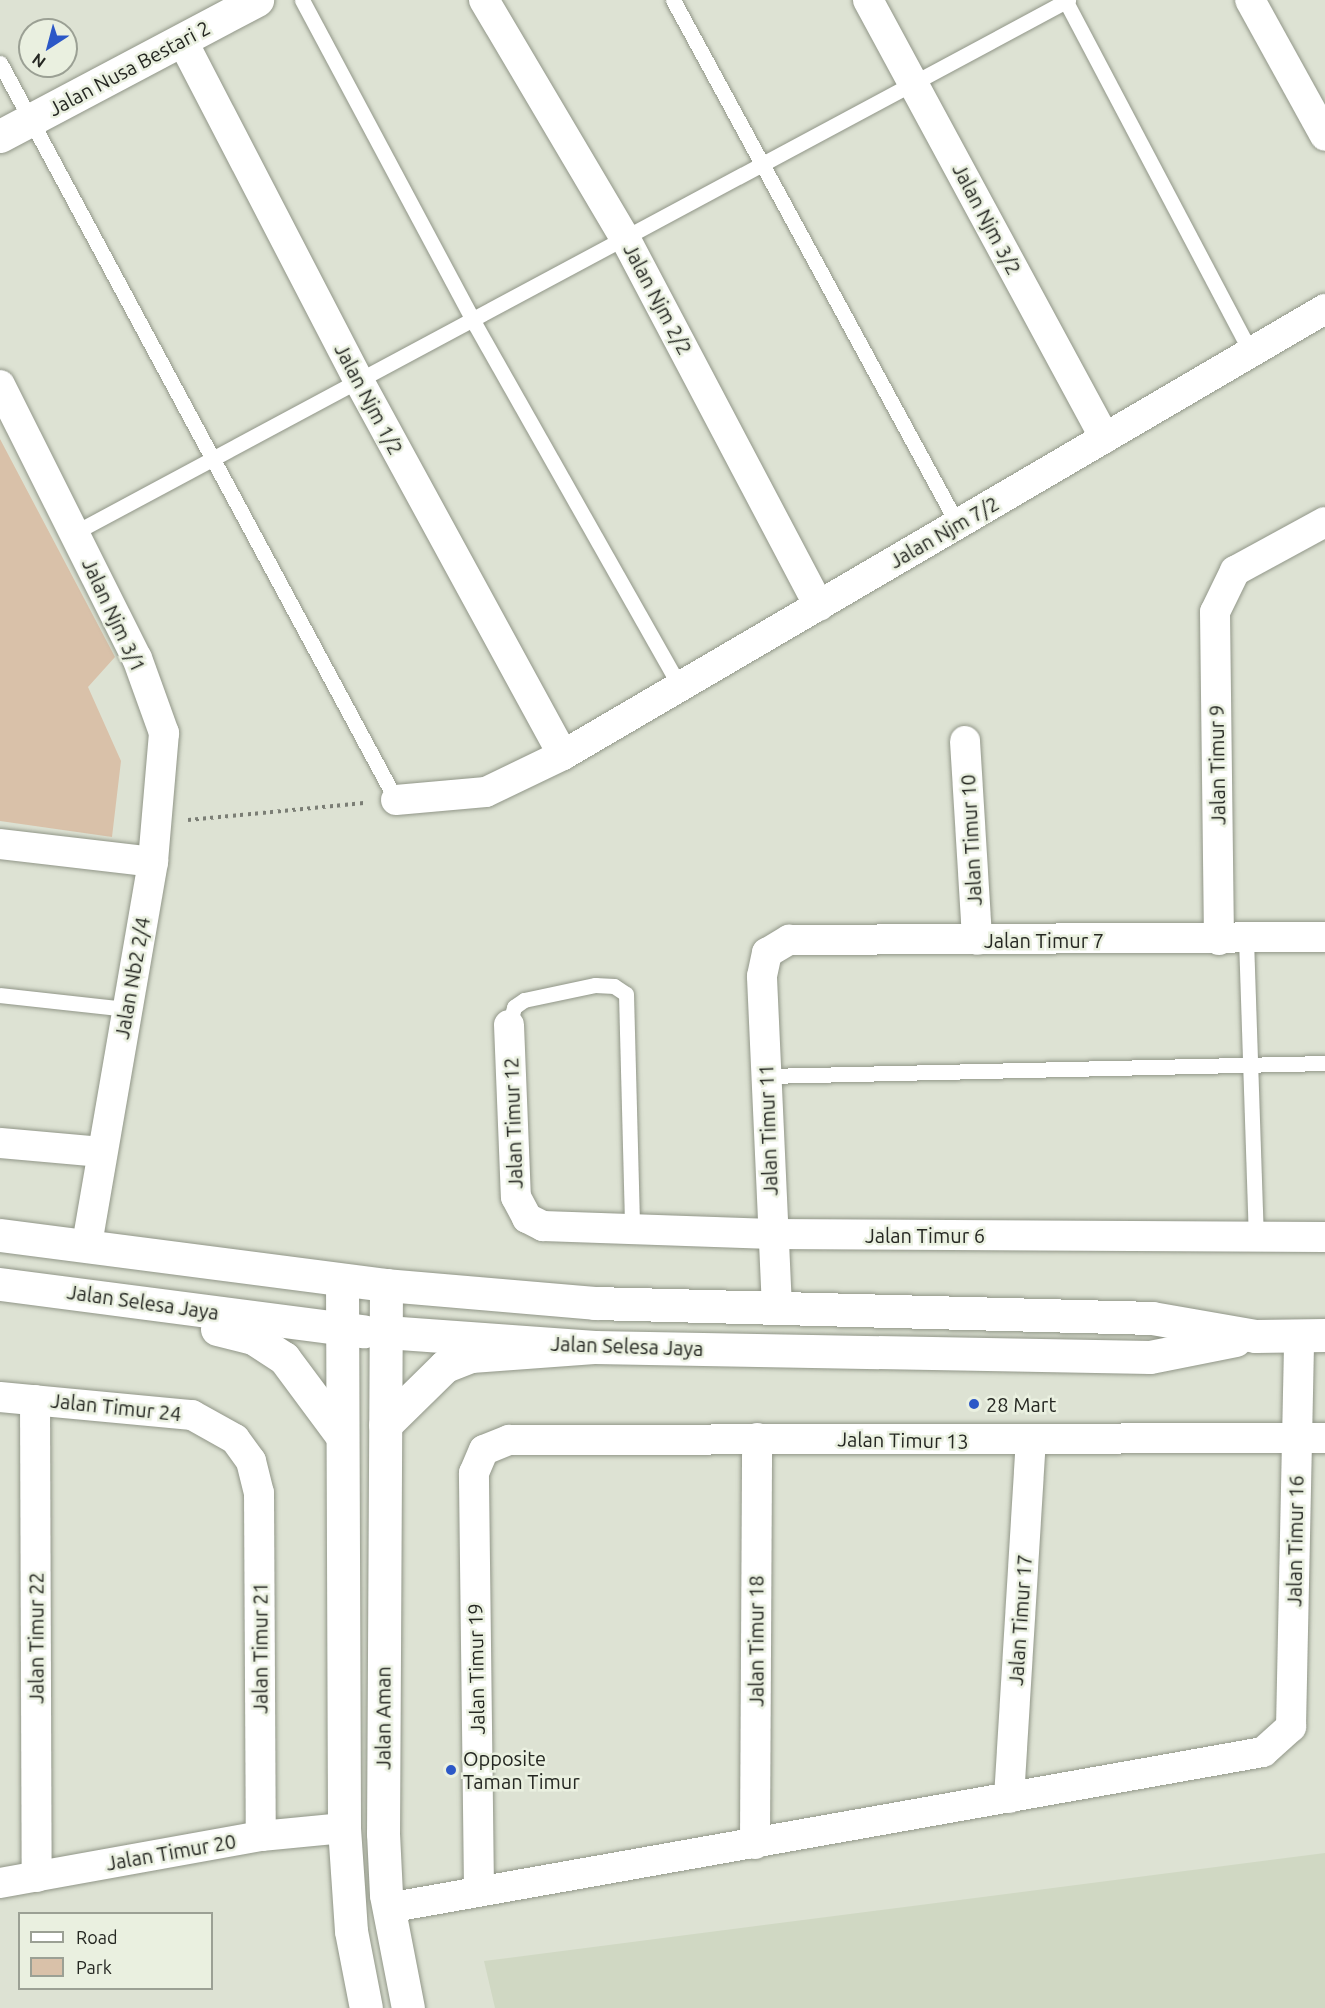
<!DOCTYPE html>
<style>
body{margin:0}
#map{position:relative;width:1325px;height:2008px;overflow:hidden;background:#dde2d3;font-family:Ubuntu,sans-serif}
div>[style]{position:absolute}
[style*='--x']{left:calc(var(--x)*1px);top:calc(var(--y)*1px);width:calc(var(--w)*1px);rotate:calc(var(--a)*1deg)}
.built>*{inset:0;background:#d0d8c3}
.green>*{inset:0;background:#d9c1a9}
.path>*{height:4px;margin-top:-2px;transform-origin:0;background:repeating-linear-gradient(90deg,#7b7e75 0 3px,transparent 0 7.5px)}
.roads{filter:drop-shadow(0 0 2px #919688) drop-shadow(0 0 2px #919688)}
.service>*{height:15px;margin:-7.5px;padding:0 7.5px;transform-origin:7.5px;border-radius:7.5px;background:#fff}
.minor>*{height:30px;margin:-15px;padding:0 15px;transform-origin:15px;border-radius:15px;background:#fff}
.tertiary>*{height:33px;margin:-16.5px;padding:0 16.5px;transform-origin:16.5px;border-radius:16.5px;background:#fff}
.secondary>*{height:33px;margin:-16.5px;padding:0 16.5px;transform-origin:16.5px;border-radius:16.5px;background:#fff}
.dots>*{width:16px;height:16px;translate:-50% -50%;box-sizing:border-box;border:3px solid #eaf0e0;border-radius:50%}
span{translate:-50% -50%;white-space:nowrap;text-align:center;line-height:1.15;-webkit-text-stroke:5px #eaf0e0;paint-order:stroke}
.street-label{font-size:20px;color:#252722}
.poi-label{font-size:20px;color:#252722}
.left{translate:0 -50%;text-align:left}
.legend{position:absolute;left:18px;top:1912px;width:195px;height:78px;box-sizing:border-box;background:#eaf0e0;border:2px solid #9ba094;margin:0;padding:8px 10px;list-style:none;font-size:18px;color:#252722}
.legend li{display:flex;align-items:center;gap:12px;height:30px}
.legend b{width:30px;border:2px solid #9ba094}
.north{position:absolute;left:18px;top:18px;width:60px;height:60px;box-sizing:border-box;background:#eaf0e0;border:2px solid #9ba094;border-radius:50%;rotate:216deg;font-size:16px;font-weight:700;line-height:24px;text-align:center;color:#252722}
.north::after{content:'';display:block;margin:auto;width:21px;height:27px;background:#2c58c7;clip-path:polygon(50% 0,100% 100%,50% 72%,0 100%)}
</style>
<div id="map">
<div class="built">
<div style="clip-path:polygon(1325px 1853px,1325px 2008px,495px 2008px,484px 1961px)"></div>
</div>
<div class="green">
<div style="clip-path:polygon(0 439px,115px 657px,88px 687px,121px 761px,112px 837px,0 821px)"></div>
</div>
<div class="path">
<div style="--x:188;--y:820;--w:179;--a:-5.5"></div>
</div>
<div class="roads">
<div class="service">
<div style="--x:302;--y:0;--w:361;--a:61.9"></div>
<div style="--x:472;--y:319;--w:423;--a:60.5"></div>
<div style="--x:673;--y:0;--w:597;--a:61.5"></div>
<div style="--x:1065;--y:0;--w:399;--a:62.2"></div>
<div style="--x:0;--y:63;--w:837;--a:61.75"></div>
<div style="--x:74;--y:533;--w:1128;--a:-28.2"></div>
<div style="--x:1246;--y:939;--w:298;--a:88.1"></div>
<div style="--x:0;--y:995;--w:128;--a:6.3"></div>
<div style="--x:509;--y:1025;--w:19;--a:-74"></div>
<div style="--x:514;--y:1007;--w:12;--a:-35"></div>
<div style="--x:524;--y:1000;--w:73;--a:-11.9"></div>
<div style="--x:595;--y:985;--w:19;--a:3"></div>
<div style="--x:614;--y:986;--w:14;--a:34"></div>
<div style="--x:626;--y:994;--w:237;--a:88.5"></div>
<div style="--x:766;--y:1076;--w:559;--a:-1.33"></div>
</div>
<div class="minor">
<div style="--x:484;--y:0;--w:277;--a:59.4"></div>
<div style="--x:625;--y:238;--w:416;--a:62.2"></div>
<div style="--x:868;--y:0;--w:498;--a:61.6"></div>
<div style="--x:1250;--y:0;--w:155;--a:61.1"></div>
<div style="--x:182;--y:40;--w:384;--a:62.6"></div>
<div style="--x:359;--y:381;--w:426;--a:61.4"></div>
<div style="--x:0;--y:385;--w:305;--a:63.4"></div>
<div style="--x:137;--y:658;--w:80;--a:70.2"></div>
<div style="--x:164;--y:733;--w:129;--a:94.9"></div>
<div style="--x:153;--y:862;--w:389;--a:99.8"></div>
<div style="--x:965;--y:741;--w:199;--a:86.5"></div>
<div style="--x:396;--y:800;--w:90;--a:-5.1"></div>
<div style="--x:486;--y:792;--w:85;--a:-25.7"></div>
<div style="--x:563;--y:755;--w:883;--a:-30.34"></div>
<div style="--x:0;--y:844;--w:154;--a:6.7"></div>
<div style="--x:1219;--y:940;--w:328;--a:-90.7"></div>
<div style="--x:1215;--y:612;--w:46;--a:-64"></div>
<div style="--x:1235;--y:571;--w:102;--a:-28.6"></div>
<div style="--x:509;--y:1025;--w:172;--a:87.7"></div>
<div style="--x:516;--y:1197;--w:24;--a:62"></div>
<div style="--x:527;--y:1218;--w:18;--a:27"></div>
<div style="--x:543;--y:1226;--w:229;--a:2"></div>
<div style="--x:772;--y:1234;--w:553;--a:0.31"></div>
<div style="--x:0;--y:1143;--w:101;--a:5.1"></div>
<div style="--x:777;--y:1308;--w:332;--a:-92.6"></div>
<div style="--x:762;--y:976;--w:24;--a:-78"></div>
<div style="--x:767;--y:953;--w:26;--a:-31"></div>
<div style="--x:789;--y:940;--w:536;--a:-0.32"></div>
<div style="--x:0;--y:1397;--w:193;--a:5.4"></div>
<div style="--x:192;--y:1415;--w:49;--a:29.2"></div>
<div style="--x:235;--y:1439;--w:27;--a:54"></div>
<div style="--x:251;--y:1461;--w:33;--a:76"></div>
<div style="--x:259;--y:1493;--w:343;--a:89.7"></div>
<div style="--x:35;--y:1400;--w:477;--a:89.8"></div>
<div style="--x:1009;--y:1798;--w:357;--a:-86.5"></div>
<div style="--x:755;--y:1844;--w:406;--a:-89.7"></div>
<div style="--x:0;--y:1883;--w:265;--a:-10.2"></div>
<div style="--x:261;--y:1836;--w:83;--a:-5.5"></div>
<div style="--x:479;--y:1890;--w:417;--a:-90.7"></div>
<div style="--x:474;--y:1473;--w:25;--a:-67"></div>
<div style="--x:484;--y:1450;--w:27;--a:-22"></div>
<div style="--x:509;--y:1440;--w:816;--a:-0.14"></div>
<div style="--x:388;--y:1908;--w:889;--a:-10.11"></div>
<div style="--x:1263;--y:1752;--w:38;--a:-42"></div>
<div style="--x:1291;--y:1727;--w:392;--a:-88.8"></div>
</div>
<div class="tertiary">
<div style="--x:0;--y:136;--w:291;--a:-27.9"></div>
<div style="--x:386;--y:1285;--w:210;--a:4.9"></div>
<div style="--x:595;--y:1303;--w:557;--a:1.54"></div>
<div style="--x:1152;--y:1318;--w:105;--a:9.9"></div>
<div style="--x:1255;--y:1336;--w:70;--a:-0.8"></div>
<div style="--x:386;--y:1332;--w:209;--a:4.1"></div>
<div style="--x:594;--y:1347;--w:556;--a:1.03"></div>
<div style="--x:1150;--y:1357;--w:87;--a:-11.3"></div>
</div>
<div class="secondary">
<div style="--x:0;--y:1235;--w:389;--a:7.4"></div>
<div style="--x:386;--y:1285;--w:548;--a:90.31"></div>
<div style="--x:383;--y:1833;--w:62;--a:87.2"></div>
<div style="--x:386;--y:1895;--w:115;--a:79"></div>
<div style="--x:342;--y:1280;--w:548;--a:89.79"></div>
<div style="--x:344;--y:1828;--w:103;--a:86.1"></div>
<div style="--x:351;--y:1931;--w:78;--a:79"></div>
<div style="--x:0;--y:1284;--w:367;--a:7.4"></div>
<div style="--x:217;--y:1329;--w:37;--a:14"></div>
<div style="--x:253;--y:1338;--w:37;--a:33"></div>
<div style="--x:284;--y:1358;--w:97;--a:53.4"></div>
<div style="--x:385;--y:1425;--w:84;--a:-44.5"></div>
<div style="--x:445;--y:1366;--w:28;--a:-21"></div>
<div style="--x:471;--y:1356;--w:123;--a:-4.2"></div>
</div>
</div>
<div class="dots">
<div style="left:974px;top:1404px;background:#2c58c7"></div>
<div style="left:451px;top:1770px;background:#2c58c7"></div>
</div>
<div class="street-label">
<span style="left:129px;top:68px;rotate:-28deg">Jalan Nusa Bestari 2</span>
<span style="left:987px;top:219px;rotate:62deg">Jalan Njm 3/2</span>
<span style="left:658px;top:299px;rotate:62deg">Jalan Njm 2/2</span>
<span style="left:369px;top:399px;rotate:62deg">Jalan Njm 1/2</span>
<span style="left:944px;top:532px;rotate:-30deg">Jalan Njm 7/2</span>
<span style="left:114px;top:615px;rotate:65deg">Jalan Njm 3/1</span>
<span style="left:1217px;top:765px;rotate:-91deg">Jalan Timur 9</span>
<span style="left:971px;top:840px;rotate:-93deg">Jalan Timur 10</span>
<span style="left:1044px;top:940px">Jalan Timur 7</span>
<span style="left:132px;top:978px;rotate:-80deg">Jalan Nb2 2/4</span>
<span style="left:513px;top:1123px;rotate:-92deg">Jalan Timur 12</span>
<span style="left:768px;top:1130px;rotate:-92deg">Jalan Timur 11</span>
<span style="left:925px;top:1235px">Jalan Timur 6</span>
<span style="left:143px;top:1302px;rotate:8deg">Jalan Selesa Jaya</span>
<span style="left:627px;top:1346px;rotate:2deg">Jalan Selesa Jaya</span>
<span style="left:116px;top:1407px;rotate:6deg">Jalan Timur 24</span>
<span style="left:903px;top:1440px;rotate:1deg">Jalan Timur 13</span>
<span style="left:1295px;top:1541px;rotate:-89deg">Jalan Timur 16</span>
<span style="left:1020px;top:1620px;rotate:-86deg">Jalan Timur 17</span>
<span style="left:36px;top:1638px;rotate:-90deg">Jalan Timur 22</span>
<span style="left:756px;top:1641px;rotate:-90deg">Jalan Timur 18</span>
<span style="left:260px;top:1648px;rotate:-90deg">Jalan Timur 21</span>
<span style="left:476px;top:1669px;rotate:-91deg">Jalan Timur 19</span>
<span style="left:383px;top:1718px;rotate:-90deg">Jalan Aman</span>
<span style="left:171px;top:1852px;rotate:-10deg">Jalan Timur 20</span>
</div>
<div class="poi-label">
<span class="left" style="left:986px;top:1404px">28 Mart</span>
<span class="left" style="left:463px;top:1770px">Opposite<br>Taman Timur</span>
</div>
<ul class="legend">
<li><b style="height:8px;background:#fff"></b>Road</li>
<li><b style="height:16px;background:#d9c1a9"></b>Park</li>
</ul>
<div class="north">N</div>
</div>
